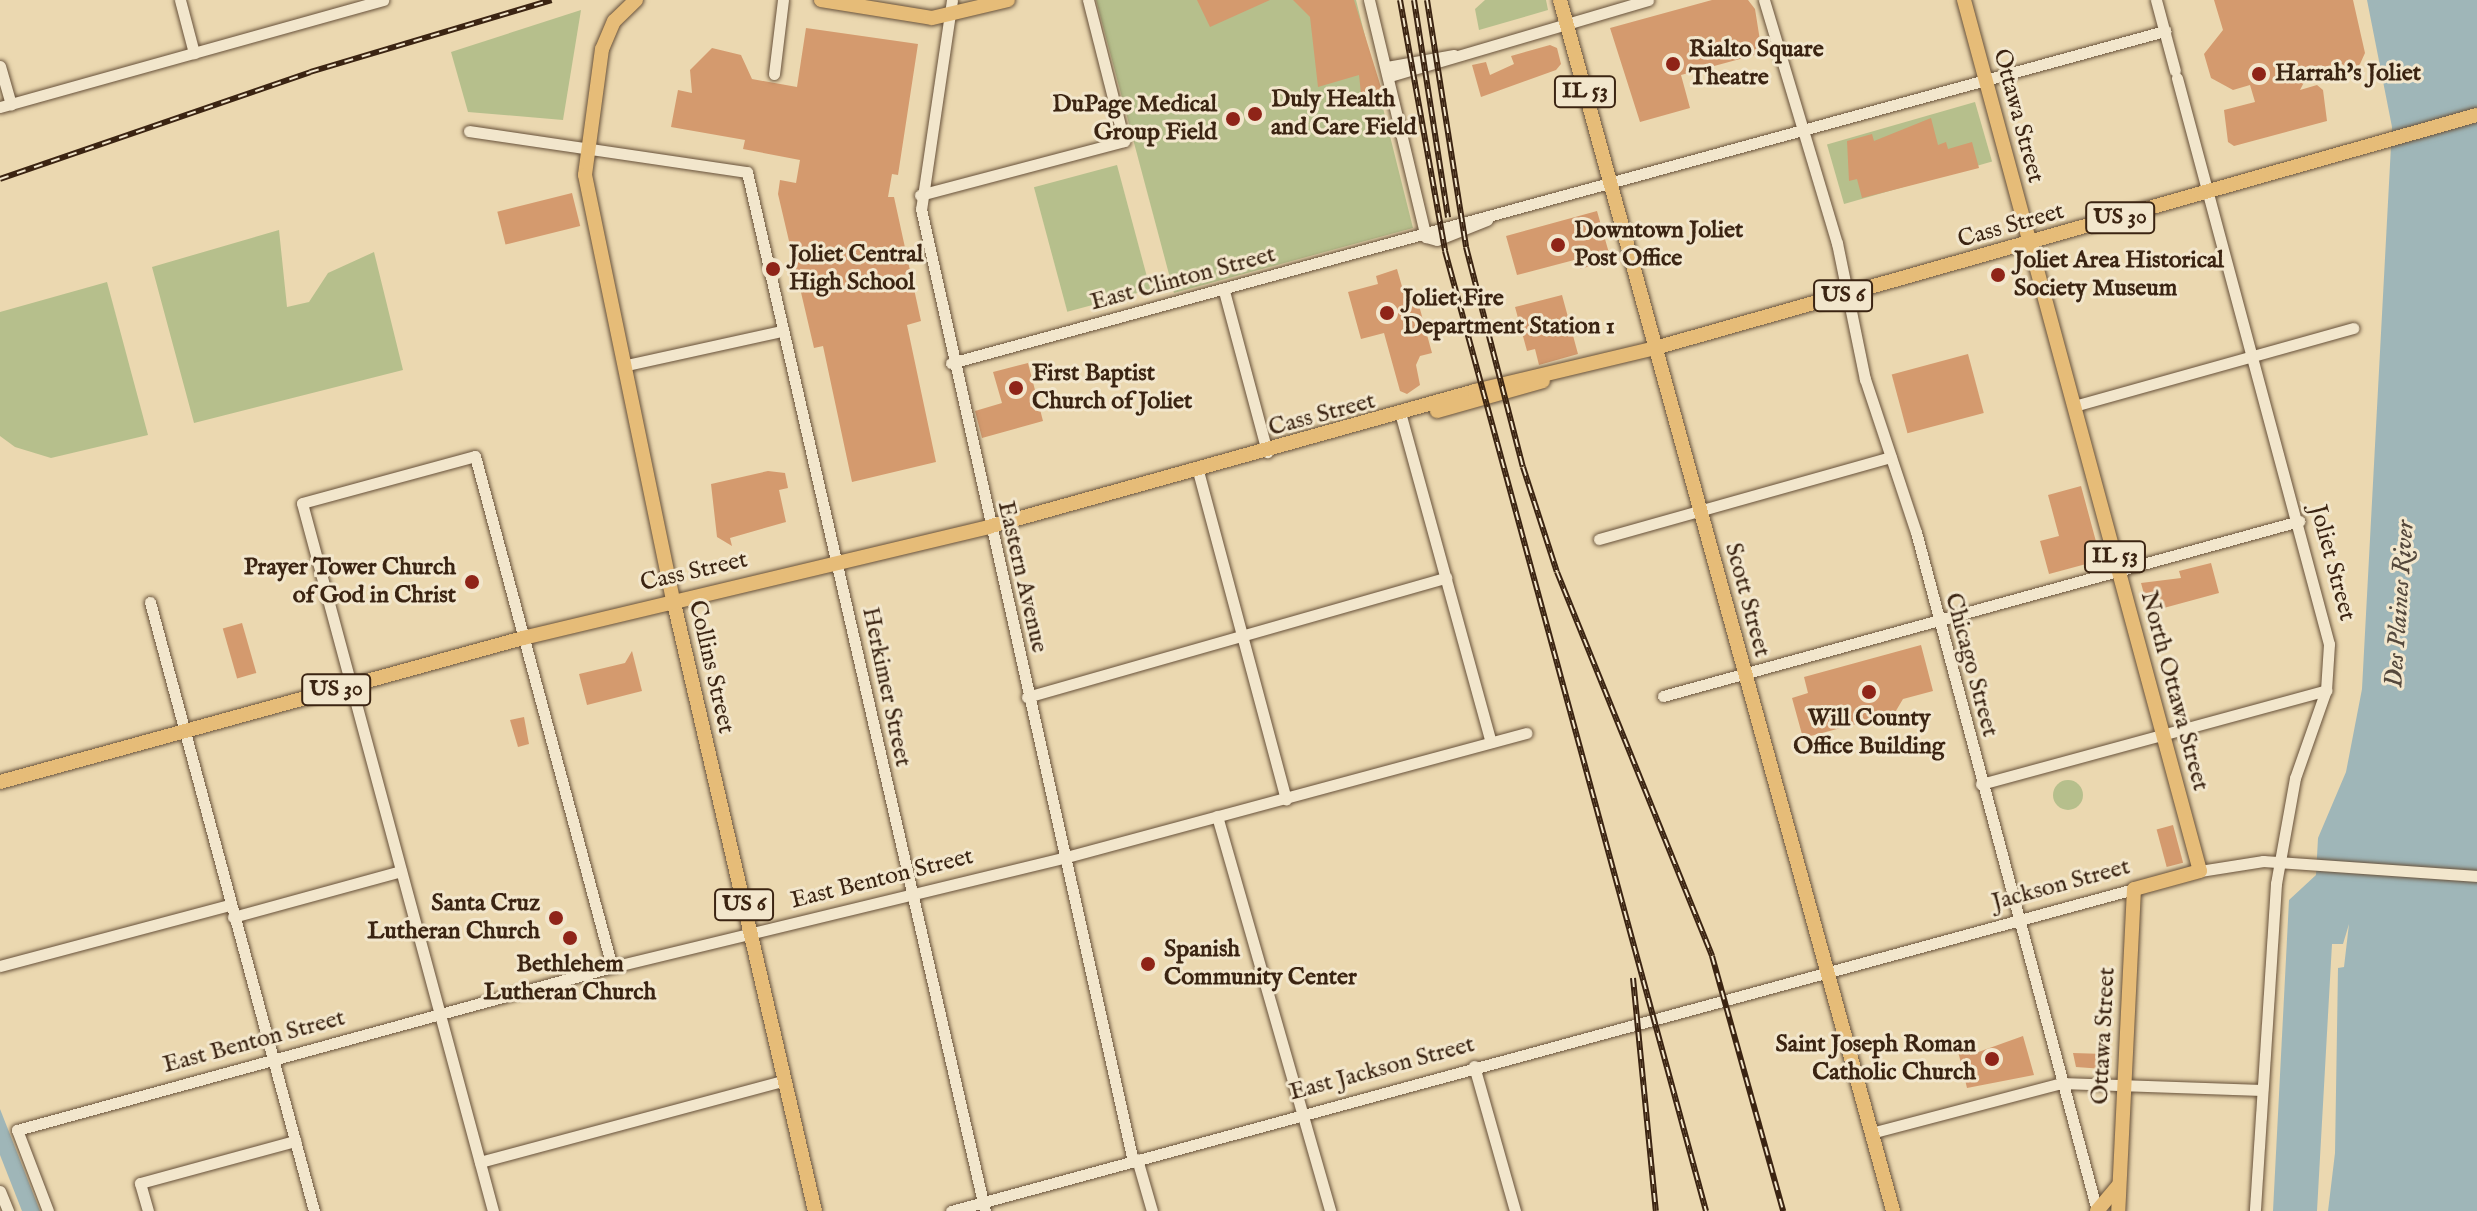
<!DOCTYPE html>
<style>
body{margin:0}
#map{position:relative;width:2477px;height:1211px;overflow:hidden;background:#ebd8b0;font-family:"IM FELL English",serif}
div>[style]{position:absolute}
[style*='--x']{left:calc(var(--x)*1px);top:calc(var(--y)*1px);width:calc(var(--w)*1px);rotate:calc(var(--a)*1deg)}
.green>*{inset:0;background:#b6bf8c;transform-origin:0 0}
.round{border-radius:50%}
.water>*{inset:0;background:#9fb6b8}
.building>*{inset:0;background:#d49a6e;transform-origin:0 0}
.roads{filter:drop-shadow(0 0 2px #67513a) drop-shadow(0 0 2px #67513a)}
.minor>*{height:11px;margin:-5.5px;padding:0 5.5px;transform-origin:5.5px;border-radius:5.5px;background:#f2e6cc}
.major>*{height:14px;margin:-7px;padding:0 7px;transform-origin:7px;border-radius:7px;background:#e6bc78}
.rail>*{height:6px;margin-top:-3px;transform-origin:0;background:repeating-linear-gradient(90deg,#f2e6cc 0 9px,#3b2412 0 18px);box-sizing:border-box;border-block:2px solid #3b2412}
.dots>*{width:22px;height:22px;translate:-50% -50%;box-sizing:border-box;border:4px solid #f2e6cc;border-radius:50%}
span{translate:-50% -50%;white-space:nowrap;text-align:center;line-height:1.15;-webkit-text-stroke:6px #f2e6cc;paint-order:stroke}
.shield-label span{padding:2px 6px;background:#f2e6cc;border:2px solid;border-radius:6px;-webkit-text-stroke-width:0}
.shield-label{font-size:22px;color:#3b2412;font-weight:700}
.poi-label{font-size:24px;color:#3b2412;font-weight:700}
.left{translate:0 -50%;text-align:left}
.right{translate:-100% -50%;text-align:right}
.street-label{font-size:24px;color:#3b2412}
.water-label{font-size:26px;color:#54483c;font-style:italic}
</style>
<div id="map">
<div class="green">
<div style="clip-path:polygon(1096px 0,1356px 0,1413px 228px,1174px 293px)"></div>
<div style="clip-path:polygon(1485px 0,1546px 0,1548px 10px,1479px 30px,1475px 9px)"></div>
<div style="clip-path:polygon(581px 10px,563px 120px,468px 112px,451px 52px)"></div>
<div style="left:1975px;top:102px;width:62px;height:154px;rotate:74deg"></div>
<div style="left:1117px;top:165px;width:129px;height:86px;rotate:75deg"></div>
<div style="clip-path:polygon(279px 230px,287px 307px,309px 302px,328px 273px,374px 252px,403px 370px,194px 423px,152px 267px)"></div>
<div style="clip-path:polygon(107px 282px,148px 435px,51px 458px,15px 447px,0 436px,0 312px)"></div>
<div class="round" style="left:2053px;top:780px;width:30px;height:30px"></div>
</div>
<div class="water">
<div style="clip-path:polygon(2367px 0,2477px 0,2477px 1211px,2328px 1211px,2335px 1153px,2338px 968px,2344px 967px,2349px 924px,2343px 944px,2332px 944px,2317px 1211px,2273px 1211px,2289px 900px,2316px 875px,2318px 838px,2346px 772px,2362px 689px,2392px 127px)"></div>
<div style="clip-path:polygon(0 1109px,13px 1142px,40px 1211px,22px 1211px,0 1155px)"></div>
</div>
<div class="building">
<div style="clip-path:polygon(1197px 0,1270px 0,1210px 27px)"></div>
<div style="clip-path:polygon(1293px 0,1354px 0,1384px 97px,1362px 103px,1359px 75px,1318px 87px,1310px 17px)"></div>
<div style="clip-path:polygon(1712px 0,1748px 0,1755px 9px,1762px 53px,1681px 75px,1690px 108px,1640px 122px,1610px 28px)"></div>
<div style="clip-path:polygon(2214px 0,2353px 0,2365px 53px,2360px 64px,2353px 71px,2342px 64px,2311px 69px,2300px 90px,2317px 85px,2323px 90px,2327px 121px,2234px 146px,2228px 142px,2224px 110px,2255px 102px,2250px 85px,2233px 90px,2211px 78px,2204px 54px,2223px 30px)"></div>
<div style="clip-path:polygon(806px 28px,918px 44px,898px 175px,892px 174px,888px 197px,894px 197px,921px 321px,907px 325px,936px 462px,852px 482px,823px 346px,814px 348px,778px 194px,780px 180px,796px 183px,800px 160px,743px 149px,745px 140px,671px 127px,678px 90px,692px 93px,690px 70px,712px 48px,741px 55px,752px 79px,797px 87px)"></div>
<div style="clip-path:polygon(1550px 45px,1557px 48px,1561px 64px,1556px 70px,1481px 97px,1472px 65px,1486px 62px,1490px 75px,1514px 64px,1511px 56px)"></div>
<div style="clip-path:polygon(1931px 118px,1938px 145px,1946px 142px,1948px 149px,1972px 142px,1979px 168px,1862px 198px,1857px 179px,1849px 181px,1847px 141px,1872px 134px,1874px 141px)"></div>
<div style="left:572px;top:193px;width:34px;height:77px;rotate:76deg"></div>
<div style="clip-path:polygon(1597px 211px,1611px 260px,1580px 269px,1578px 259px,1517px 275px,1506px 236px)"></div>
<div style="clip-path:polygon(1397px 269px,1403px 290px,1414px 287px,1432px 353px,1420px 356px,1416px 365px,1420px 385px,1407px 394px,1400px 391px,1384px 333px,1361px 339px,1348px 292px,1378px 284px,1376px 276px)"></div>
<div style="clip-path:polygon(1562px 295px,1578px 354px,1539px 365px,1535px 349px,1527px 351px,1515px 307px)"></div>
<div style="left:1968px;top:354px;width:61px;height:79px;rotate:75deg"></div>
<div style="clip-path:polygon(1028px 363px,1043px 421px,982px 438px,975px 411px,1002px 403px,993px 372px)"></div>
<div style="clip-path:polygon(768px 471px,785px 473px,788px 488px,779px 490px,786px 522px,730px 538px,732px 546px,717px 537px,711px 484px)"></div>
<div style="clip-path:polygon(2081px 486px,2101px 560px,2049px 574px,2040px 541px,2059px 536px,2048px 495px)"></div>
<div style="clip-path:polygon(2211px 563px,2219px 593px,2149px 612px,2141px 583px,2181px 578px,2179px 571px)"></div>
<div style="left:242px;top:623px;width:52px;height:20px;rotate:74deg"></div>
<div style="clip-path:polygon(1921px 645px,1933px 691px,1903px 699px,1894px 714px,1803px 738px,1792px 698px,1808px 693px,1804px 677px)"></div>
<div style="clip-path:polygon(632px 651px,642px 691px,587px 705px,579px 674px,625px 663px)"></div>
<div style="clip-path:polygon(524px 717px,529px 744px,518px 747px,510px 720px)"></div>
<div style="left:2173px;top:825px;width:39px;height:17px;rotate:75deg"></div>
<div style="clip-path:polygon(2023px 1036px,2034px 1075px,1967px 1088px,1958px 1051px,1968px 1048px,1970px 1055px)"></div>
<div style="clip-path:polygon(2073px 1053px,2105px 1054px,2104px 1069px,2076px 1067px)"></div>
</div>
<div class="roads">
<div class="minor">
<div style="--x:180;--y:0;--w:55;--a:75.2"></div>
<div style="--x:952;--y:0;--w:211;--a:98.4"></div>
<div style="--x:921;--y:209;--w:975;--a:77.45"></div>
<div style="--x:1369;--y:0;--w:244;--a:76.5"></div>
<div style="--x:1764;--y:0;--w:254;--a:73.3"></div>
<div style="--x:1837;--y:243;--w:139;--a:78.4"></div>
<div style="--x:1865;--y:379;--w:161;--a:71.6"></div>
<div style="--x:1916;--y:532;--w:703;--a:75.07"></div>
<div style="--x:2156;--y:0;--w:73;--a:75"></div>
<div style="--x:0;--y:66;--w:40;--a:74"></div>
<div style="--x:1387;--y:67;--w:68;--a:-10.2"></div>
<div style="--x:774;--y:74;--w:75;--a:-83.1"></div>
<div style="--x:1390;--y:76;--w:269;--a:-16.4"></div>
<div style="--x:2177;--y:78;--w:586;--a:74.97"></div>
<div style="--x:2329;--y:644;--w:46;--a:93.7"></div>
<div style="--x:2326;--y:690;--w:93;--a:109.4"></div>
<div style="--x:2295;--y:778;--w:108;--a:100.2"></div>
<div style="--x:2276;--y:884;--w:328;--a:93.7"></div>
<div style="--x:0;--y:107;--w:398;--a:-15.6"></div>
<div style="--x:469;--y:131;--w:281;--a:8.4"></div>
<div style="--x:747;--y:172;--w:1066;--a:77.1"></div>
<div style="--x:920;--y:195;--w:211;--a:-14.8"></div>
<div style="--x:1124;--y:141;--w:146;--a:-104.3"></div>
<div style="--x:1426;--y:237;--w:11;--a:15"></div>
<div style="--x:1437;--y:240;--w:54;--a:-21.8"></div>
<div style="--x:1224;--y:291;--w:167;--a:75"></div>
<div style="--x:951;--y:363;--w:1259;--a:-15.3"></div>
<div style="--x:627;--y:365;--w:159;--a:-12.4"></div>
<div style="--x:2074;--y:406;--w:290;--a:-15.6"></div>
<div style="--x:1401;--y:416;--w:338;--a:74.6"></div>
<div style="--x:1198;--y:471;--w:340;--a:75"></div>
<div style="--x:1599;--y:539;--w:303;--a:-15.7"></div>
<div style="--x:150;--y:602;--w:631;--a:74.93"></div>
<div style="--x:1663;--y:696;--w:660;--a:-15.38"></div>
<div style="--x:1027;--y:697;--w:436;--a:-15.9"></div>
<div style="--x:1981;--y:784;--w:358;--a:-15.2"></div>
<div style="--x:1217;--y:816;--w:411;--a:74"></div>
<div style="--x:2200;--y:871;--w:64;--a:-9"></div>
<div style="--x:2263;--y:861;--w:215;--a:4"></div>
<div style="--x:233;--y:917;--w:174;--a:-15.3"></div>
<div style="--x:0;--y:966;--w:237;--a:-14.9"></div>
<div style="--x:1474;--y:1066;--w:151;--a:74.2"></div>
<div style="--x:1871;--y:1133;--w:196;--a:-14.7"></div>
<div style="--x:2061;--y:1083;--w:201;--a:2"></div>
<div style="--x:1137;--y:1159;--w:54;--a:73.9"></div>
<div style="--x:480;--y:1162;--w:316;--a:-15"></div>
<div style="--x:0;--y:1191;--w:22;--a:68"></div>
<div style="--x:48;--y:1211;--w:87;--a:-110.9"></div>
<div style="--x:17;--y:1130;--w:617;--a:-15.32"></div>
<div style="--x:612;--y:967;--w:464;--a:-13.6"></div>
<div style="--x:1063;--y:858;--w:480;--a:-15.1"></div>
<div style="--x:148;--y:1211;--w:29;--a:-106"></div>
<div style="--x:140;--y:1183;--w:161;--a:-15.2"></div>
<div style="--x:493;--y:1211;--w:733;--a:-105.1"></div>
<div style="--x:302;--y:503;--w:179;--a:-15.2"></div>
<div style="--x:475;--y:456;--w:529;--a:74.99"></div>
<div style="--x:951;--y:1211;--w:1226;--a:-15.23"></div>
</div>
<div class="major">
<div style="--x:636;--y:0;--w:30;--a:136"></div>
<div style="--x:614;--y:21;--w:30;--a:113"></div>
<div style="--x:602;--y:49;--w:127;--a:97.7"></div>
<div style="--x:585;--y:175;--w:433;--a:78.3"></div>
<div style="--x:673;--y:599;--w:628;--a:76.94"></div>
<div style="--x:821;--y:0;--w:112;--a:9.2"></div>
<div style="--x:932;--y:18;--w:78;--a:-13.3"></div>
<div style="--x:1560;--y:0;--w:1256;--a:74.62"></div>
<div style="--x:1964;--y:0;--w:902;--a:74.84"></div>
<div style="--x:2200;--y:871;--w:68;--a:164.7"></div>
<div style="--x:2134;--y:889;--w:322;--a:92.8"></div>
<div style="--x:1437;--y:411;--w:110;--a:-15.8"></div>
<div style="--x:0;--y:782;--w:542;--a:-15.39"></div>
<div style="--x:523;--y:638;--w:478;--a:-13.4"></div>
<div style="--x:988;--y:527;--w:506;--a:-15.6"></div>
<div style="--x:1475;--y:391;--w:185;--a:-13.4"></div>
<div style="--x:1655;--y:348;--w:854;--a:-15.83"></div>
<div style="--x:2097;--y:1211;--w:34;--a:-50"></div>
</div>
</div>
<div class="rail">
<div style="--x:1400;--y:0;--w:255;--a:79.8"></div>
<div style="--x:1445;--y:251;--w:995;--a:74.79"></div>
<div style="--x:1414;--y:0;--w:220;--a:81.1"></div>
<div style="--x:1427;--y:0;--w:250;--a:81"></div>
<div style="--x:1466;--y:247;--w:227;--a:75.5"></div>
<div style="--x:1523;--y:467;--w:110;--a:72.1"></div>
<div style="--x:1557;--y:572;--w:414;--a:68"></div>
<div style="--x:1712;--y:956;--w:265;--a:74.4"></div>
<div style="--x:0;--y:179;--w:328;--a:-19"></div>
<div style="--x:310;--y:72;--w:252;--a:-16.6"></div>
<div style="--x:1633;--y:978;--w:234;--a:84.4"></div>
</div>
<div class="dots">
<div style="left:1673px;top:64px;background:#8f2418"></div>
<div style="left:2259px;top:74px;background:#8f2418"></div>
<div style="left:1255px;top:114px;background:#8f2418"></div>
<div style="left:1233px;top:119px;background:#8f2418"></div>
<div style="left:1558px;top:245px;background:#8f2418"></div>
<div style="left:773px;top:269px;background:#8f2418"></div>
<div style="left:1998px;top:275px;background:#8f2418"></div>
<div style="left:1387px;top:313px;background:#8f2418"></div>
<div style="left:1016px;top:388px;background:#8f2418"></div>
<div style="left:472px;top:582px;background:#8f2418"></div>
<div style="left:1869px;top:692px;background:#8f2418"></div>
<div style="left:556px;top:918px;background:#8f2418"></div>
<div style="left:570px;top:938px;background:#8f2418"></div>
<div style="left:1148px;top:964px;background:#8f2418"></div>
<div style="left:1992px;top:1059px;background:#8f2418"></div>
</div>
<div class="shield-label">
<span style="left:1585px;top:92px">IL 53</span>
<span style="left:2120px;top:218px">US 30</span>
<span style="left:1843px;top:296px">US 6</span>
<span style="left:2115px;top:557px">IL 53</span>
<span style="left:336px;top:690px">US 30</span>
<span style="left:744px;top:905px">US 6</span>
</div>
<div class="poi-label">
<span class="left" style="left:1689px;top:64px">Rialto Square<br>Theatre</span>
<span class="left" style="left:2275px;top:74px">Harrah's Joliet</span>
<span class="left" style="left:1271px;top:114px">Duly Health<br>and Care Field</span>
<span class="right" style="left:1217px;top:119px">DuPage Medical<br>Group Field</span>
<span class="left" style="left:1574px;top:245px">Downtown Joliet<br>Post Office</span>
<span class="left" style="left:789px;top:269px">Joliet Central<br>High School</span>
<span class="left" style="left:2014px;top:275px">Joliet Area Historical<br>Society Museum</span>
<span class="left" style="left:1403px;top:313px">Joliet Fire<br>Department Station 1</span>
<span class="left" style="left:1032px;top:388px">First Baptist<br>Church of Joliet</span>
<span class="right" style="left:456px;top:582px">Prayer Tower Church<br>of God in Christ</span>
<span style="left:1869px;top:733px">Will County<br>Office Building</span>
<span class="right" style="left:540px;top:918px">Santa Cruz<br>Lutheran Church</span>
<span class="left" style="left:1164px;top:964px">Spanish<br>Community Center</span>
<span style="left:570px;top:979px">Bethlehem<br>Lutheran Church</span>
<span class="right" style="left:1976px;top:1059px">Saint Joseph Roman<br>Catholic Church</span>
</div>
<div class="street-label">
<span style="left:2018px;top:116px;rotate:75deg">Ottawa Street</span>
<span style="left:2011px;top:226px;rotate:-16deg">Cass Street</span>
<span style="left:1183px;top:279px;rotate:-15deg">East Clinton Street</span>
<span style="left:1322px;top:415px;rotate:-15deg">Cass Street</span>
<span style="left:2332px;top:563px;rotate:75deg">Joliet Street</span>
<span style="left:694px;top:572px;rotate:-13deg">Cass Street</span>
<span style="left:1022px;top:577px;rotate:77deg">Eastern Avenue</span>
<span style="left:1747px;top:600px;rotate:75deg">Scott Street</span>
<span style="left:1971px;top:665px;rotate:75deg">Chicago Street</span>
<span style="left:711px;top:667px;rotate:77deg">Collins Street</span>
<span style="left:886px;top:687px;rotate:78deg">Herkimer Street</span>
<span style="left:2174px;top:691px;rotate:75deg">North Ottawa Street</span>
<span style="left:882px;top:879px;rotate:-14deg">East Benton Street</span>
<span style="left:2061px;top:885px;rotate:-15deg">Jackson Street</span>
<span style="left:2104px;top:1036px;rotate:-87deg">Ottawa Street</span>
<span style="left:254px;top:1042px;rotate:-15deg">East Benton Street</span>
<span style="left:1382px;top:1069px;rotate:-15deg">East Jackson Street</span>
</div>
<div class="water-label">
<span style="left:2400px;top:604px;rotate:-86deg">Des Plaines River</span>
</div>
</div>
